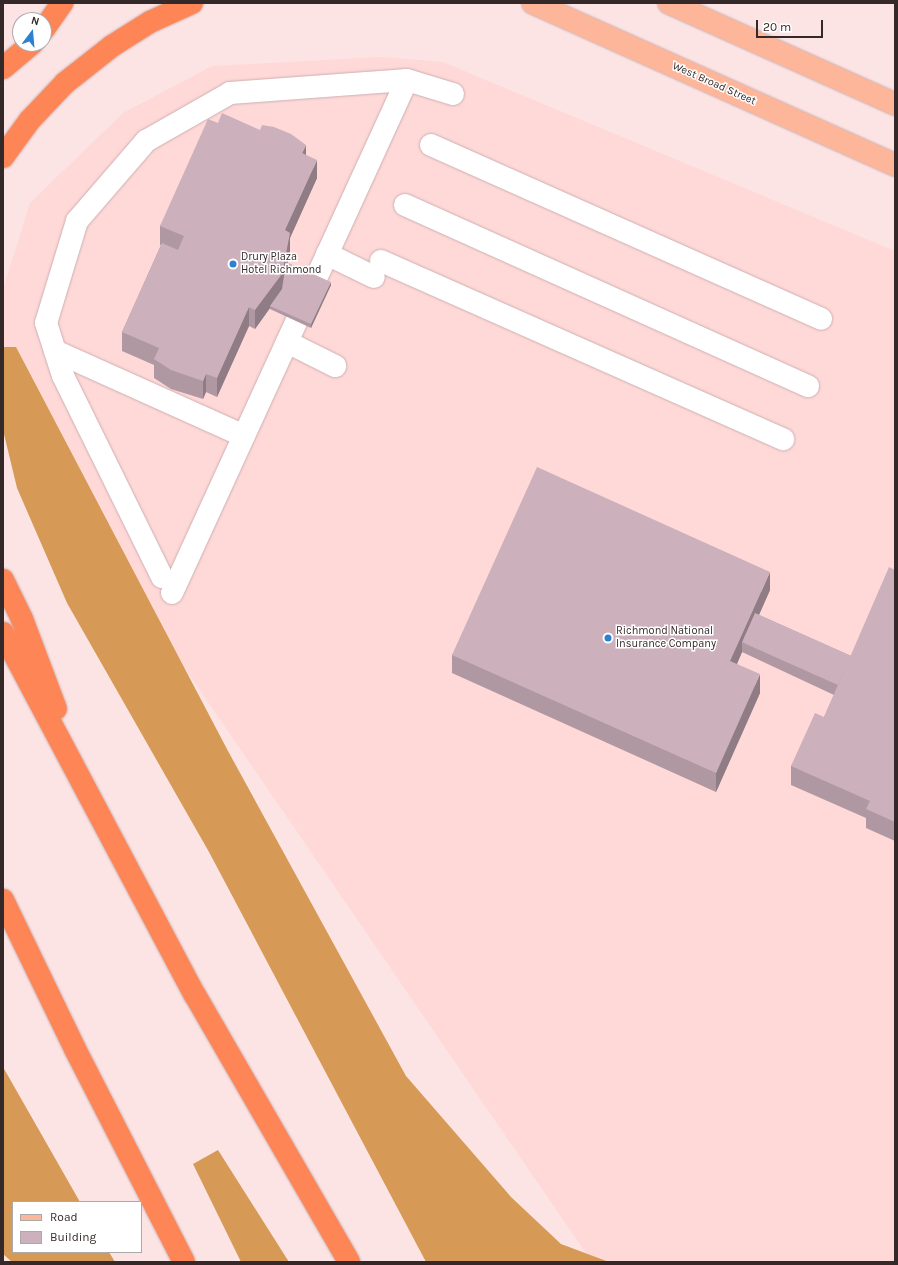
<!DOCTYPE html>
<style>
body{margin:0}
#map{position:relative;width:898px;height:1265px;overflow:hidden;background:#fde4e4;font-family:Karla,sans-serif}
div>[style]{position:absolute}
[style*='--x']{left:calc(var(--x)*1px);top:calc(var(--y)*1px);width:calc(var(--w)*1px);rotate:calc(var(--a)*1deg)}
.built>*{inset:0;background:#ffd8d8}
.forest>*{inset:0;background:#d69a56}
.roads{filter:drop-shadow(0 0 1px #cdb0b0) drop-shadow(0 0 1px #cdb0b0)}
.minor>*{height:22px;margin:-11px;padding:0 11px;transform-origin:11px;border-radius:11px;background:#fff}
.major>*{height:22px;margin:-11px;padding:0 11px;transform-origin:11px;border-radius:11px;background:#feb69a}
.highway>*{height:22px;margin:-11px;padding:0 11px;transform-origin:11px;border-radius:11px;background:#fe8656}
.wall>*{inset:0;background:#af98a2}
.shaded-wall>*{inset:0;background:#8f7c84}
.building>*{inset:0;background:#ccb1bc;transform-origin:0 0}
.dots>*{width:11px;height:11px;translate:-50% -50%;box-sizing:border-box;border:2px solid #fff;border-radius:50%}
span{translate:-50% -50%;white-space:nowrap;text-align:center;line-height:1.15;-webkit-text-stroke:3px #fff;paint-order:stroke}
.street-label{font-size:11px;color:#342828}
.poi-label{font-size:11px;color:#342828}
.left{translate:0 -50%;text-align:left}
.frame{position:absolute;inset:0;border:4px solid #342828;pointer-events:none}
.legend{position:absolute;left:12px;top:1201px;width:130px;height:52px;box-sizing:border-box;background:#fff;border:1px solid #aea9a9;margin:0;padding:5px 7px;list-style:none;font-size:12px;color:#342828}
.legend li{display:flex;align-items:center;gap:8px;height:20px}
.legend b{width:20px;border:1px solid #aea9a9}
.north{position:absolute;left:12px;top:12px;width:40px;height:40px;box-sizing:border-box;background:#fff;border:1px solid #aea9a9;border-radius:50%;rotate:16deg;font-size:11px;font-weight:700;line-height:16px;text-align:center;color:#342828}
.north::after{content:'';display:block;margin:auto;width:14px;height:18px;background:#2c82d0;clip-path:polygon(50% 0,100% 100%,50% 72%,0 100%)}
.scale{position:absolute;left:756px;top:20px;width:67px;height:18px;box-sizing:border-box;border:2px solid #342828;border-top:0;padding-left:5px;font-size:12px;line-height:14px;white-space:nowrap;color:#342828;-webkit-text-stroke:3px #fff;paint-order:stroke}
</style>
<div id="map">
<div class="built">
<div style="clip-path:polygon(380px 57px,443px 62px,895px 251px,895px 1262px,592px 1262px,3px 403px,3px 289px,30px 203px,123px 113px,212px 66px)"></div>
</div>
<div class="forest">
<div style="clip-path:polygon(3px 347px,16px 347px,228px 751px,406px 1076px,511px 1197px,561px 1244px,609px 1262px,426px 1262px,209px 852px,67px 603px,17px 488px,3px 430px)"></div>
<div style="clip-path:polygon(3px 1067px,80px 1202px,13px 1202px,13px 1252px,109px 1252px,115px 1262px,12px 1262px,3px 1254px)"></div>
<div style="clip-path:polygon(218px 1150px,289px 1262px,241px 1262px,193px 1164px)"></div>
</div>
<div class="roads">
<div class="minor">
<div style="--x:431;--y:145;--w:427;--a:24"></div>
<div style="--x:405;--y:205;--w:442;--a:24.2"></div>
<div style="--x:327;--y:254;--w:52;--a:26.1"></div>
<div style="--x:381;--y:261;--w:440;--a:23.9"></div>
<div style="--x:287;--y:342;--w:54;--a:26.6"></div>
<div style="--x:55;--y:351;--w:207;--a:24.2"></div>
<div style="--x:162;--y:577;--w:224;--a:-116.2"></div>
<div style="--x:63;--y:376;--w:56;--a:-107.8"></div>
<div style="--x:46;--y:323;--w:107;--a:-73.1"></div>
<div style="--x:77;--y:221;--w:106;--a:-49.2"></div>
<div style="--x:146;--y:141;--w:97;--a:-29.7"></div>
<div style="--x:230;--y:93;--w:177;--a:-4.2"></div>
<div style="--x:407;--y:80;--w:48;--a:16.9"></div>
<div style="--x:172;--y:593;--w:564;--a:-65.39"></div>
</div>
<div class="major">
<div style="--x:533;--y:3;--w:397;--a:24.1"></div>
<div style="--x:669;--y:3;--w:248;--a:24.1"></div>
</div>
<div class="highway">
<div style="--x:44;--y:29;--w:32;--a:-55"></div>
<div style="--x:3;--y:68;--w:38;--a:-40"></div>
<div style="--x:3;--y:157;--w:46;--a:-53.9"></div>
<div style="--x:30;--y:120;--w:51;--a:-46.6"></div>
<div style="--x:65;--y:83;--w:60;--a:-38.2"></div>
<div style="--x:112;--y:46;--w:45;--a:-32.3"></div>
<div style="--x:150;--y:22;--w:46;--a:-24.3"></div>
<div style="--x:3;--y:580;--w:43;--a:64"></div>
<div style="--x:22;--y:619;--w:96;--a:69.3"></div>
<div style="--x:3;--y:633;--w:410;--a:62.1"></div>
<div style="--x:195;--y:995;--w:308;--a:60"></div>
<div style="--x:3;--y:900;--w:165;--a:64.2"></div>
<div style="--x:75;--y:1049;--w:239;--a:62.9"></div>
</div>
</div>
<div class="wall">
<div style="clip-path:polygon(218px 123px,306px 155px,317px 178px,290px 238px,290px 251px,288px 263px,331px 285px,311px 328px,270px 309px,270px 308px,255px 329px,249px 326px,217px 397px,206px 392px,203px 399px,171px 389px,154px 378px,154px 365px,122px 351px,122px 332px,161px 245px,160px 245px,160px 226px)"></div>
<div style="clip-path:polygon(895px 570px,895px 841px,866px 828px,866px 818px,791px 785px,791px 766px,824px 717px,834px 695px,742px 652px,737px 664px,760px 693px,716px 792px,452px 673px,452px 655px,770px 590px,759px 615px,851px 656px)"></div>
</div>
<div class="shaded-wall">
<div style="clip-path:polygon(306px 145px,306px 163px,302px 153px)"></div>
<div style="clip-path:polygon(317px 160px,317px 178px,290px 238px,290px 251px,282px 292px,270px 306px,270px 308px,255px 329px,255px 310px,285px 230px)"></div>
<div style="clip-path:polygon(331px 282px,331px 285px,311px 328px,311px 324px)"></div>
<div style="clip-path:polygon(249px 307px,249px 326px,217px 397px,217px 378px)"></div>
<div style="clip-path:polygon(206px 374px,206px 392px,203px 399px,203px 381px)"></div>
<div style="clip-path:polygon(770px 572px,770px 590px,746px 644px,742px 642px,742px 652px,730px 680px,730px 661px)"></div>
<div style="clip-path:polygon(760px 674px,760px 693px,716px 792px,716px 773px)"></div>
</div>
<div class="building">
<div style="clip-path:polygon(222px 113px,260px 130px,262px 125px,274px 127px,291px 134px,306px 145px,302px 153px,317px 160px,285px 230px,290px 233px,282px 274px,255px 310px,249px 307px,217px 378px,206px 374px,203px 381px,171px 370px,154px 359px,159px 348px,122px 332px,162px 243px,178px 250px,184px 236px,160px 226px,208px 119px,218px 123px)"></div>
<div style="clip-path:polygon(286px 262px,331px 282px,311px 324px,270px 306px,282px 289px)"></div>
<div style="clip-path:polygon(537px 467px,770px 572px,730px 661px,760px 674px,716px 773px,452px 655px)"></div>
<div style="clip-path:polygon(889px 567px,895px 570px,895px 822px,866px 809px,870px 801px,791px 766px,815px 713px,824px 717px)"></div>
<div style="left:755px;top:613px;width:105px;height:32px;rotate:24deg"></div>
</div>
<div class="dots">
<div style="left:233px;top:264px;background:#2c82d0"></div>
<div style="left:608px;top:638px;background:#2c82d0"></div>
</div>
<div class="street-label">
<span style="left:714px;top:84px;rotate:24deg">West Broad Street</span>
</div>
<div class="poi-label">
<span class="left" style="left:241px;top:264px">Drury Plaza<br>Hotel Richmond</span>
<span class="left" style="left:616px;top:638px">Richmond National<br>Insurance Company</span>
</div>
<div class="frame"></div>
<ul class="legend">
<li><b style="height:5px;background:#feb69a"></b>Road</li>
<li><b style="height:11px;background:#ccb1bc"></b>Building</li>
</ul>
<div class="north">N</div>
<div class="scale">20 m</div>
</div>
